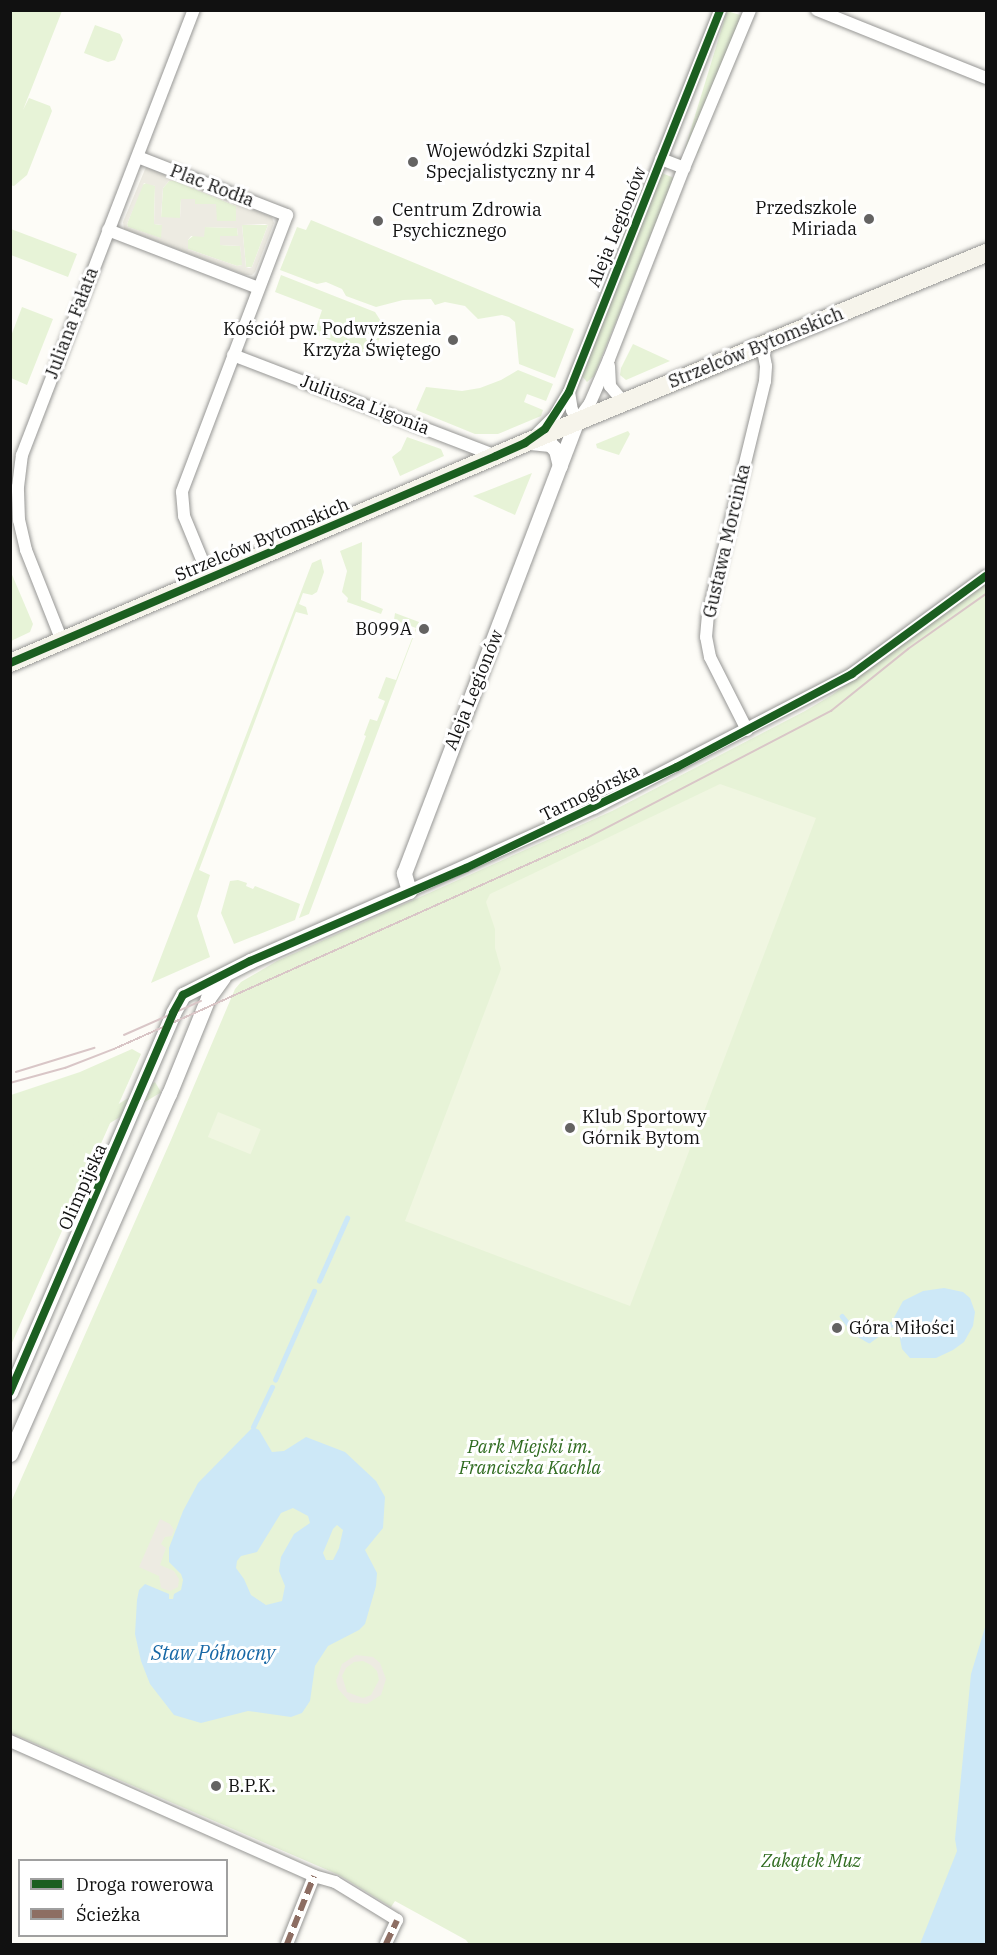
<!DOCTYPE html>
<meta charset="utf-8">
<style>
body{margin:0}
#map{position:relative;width:997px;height:1955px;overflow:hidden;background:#fdfcf7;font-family:"IBM Plex Serif",serif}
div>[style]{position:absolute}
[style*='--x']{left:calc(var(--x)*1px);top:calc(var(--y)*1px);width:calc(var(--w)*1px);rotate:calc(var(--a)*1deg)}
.green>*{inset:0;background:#e7f3d7;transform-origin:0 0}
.pitch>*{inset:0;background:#f0f6e1;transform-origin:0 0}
.plaza>*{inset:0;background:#edebe2}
.water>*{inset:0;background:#cde8f7}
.stream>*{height:4.5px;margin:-2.25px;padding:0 2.25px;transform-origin:2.25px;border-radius:2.25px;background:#cde8f7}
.roads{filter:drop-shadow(0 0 2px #979795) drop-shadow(0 0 2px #979795)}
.minor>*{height:12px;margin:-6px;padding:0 6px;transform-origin:6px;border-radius:6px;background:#fffffe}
.tertiary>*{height:15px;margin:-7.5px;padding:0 7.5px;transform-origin:7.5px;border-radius:7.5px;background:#fffffe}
.secondary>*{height:18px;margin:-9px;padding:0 9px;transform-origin:9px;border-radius:9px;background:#f6f4eb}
.tram>*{height:1.5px;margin:-0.75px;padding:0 0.75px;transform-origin:0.75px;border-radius:0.75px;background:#d9c6c7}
.quiet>*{height:6px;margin-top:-3px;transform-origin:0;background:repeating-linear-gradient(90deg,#8d6e63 0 12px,transparent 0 18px)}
.cycleway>*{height:8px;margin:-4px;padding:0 4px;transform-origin:4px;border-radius:4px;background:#1b5e20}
.dots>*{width:16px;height:16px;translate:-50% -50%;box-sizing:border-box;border:3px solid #fff;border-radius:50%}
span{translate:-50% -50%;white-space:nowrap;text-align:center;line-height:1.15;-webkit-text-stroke:6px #fff;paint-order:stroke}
.poi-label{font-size:18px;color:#111}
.left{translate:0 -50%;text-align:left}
.right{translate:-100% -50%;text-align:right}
.street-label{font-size:18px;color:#111}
.park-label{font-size:18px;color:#2f6b1f;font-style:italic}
.water-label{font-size:20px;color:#1768a6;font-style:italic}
.frame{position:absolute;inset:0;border:12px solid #111;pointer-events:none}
.legend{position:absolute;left:18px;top:1859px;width:210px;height:78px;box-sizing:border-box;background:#fff;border:2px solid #a0a0a0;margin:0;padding:8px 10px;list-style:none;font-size:18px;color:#111}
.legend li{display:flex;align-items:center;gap:12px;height:30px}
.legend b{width:30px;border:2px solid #a0a0a0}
</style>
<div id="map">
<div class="green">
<div style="clip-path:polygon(11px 10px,62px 11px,23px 110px,29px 98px,50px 106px,52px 111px,27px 175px,14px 186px,10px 185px)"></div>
<div style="left:727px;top:11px;width:14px;height:144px;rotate:17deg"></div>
<div style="clip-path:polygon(95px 25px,120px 34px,123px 40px,115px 60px,108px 62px,84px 53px)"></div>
<div style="clip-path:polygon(662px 173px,674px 178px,594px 376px,587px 382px,581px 375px)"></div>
<div style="clip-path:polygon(169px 181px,175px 181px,236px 206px,236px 221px,216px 221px,195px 204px,195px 200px,181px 199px,180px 218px,161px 218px,163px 188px)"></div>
<div style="clip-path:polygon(148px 182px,155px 186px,154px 224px,162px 225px,162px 239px,128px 227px,127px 224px,142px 185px)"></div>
<div style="clip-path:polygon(311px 220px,574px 329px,555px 378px,519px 364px,515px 322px,509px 317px,502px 315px,478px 319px,465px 306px,445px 302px,435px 305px,431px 299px,403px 300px,376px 307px,346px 296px,342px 289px,326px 282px,317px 284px,280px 270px,297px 227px,306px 230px)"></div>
<div style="clip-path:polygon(242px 225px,268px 225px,252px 267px,246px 267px)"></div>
<div style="clip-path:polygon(204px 227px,237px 228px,238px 236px,220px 245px,240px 246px,243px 265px,237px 266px,188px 249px,188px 240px)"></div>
<div style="clip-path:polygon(11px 229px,77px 254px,68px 277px,11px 255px)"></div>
<div style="clip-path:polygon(281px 275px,375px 312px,384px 326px,373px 356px,314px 334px,322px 310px,275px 292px)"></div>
<div style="clip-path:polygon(22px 307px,53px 319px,27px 385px,11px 378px,11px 336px)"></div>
<div style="clip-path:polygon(633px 344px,670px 361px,626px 380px,620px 375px,621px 368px)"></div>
<div style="clip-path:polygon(518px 370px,553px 384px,546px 401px,527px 394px,524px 402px,543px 410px,541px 416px,498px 434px,475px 434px,416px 410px,426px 387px,462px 391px,480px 388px,501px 380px)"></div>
<div style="clip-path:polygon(628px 431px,630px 434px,619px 455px,597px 448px,596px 444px)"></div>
<div style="clip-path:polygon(407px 437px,441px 449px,444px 456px,400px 476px,392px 457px,401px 450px)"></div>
<div style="clip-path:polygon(532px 473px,515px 515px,473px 496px,484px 492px)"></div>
<div style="clip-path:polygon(362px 542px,361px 600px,383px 609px,381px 614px,347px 602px,348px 598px,342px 592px,347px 571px,340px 551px)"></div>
<div style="clip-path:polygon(321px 559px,324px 572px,317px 592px,312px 595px,303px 593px,299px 604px,306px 607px,308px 615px,296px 612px,199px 870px,210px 875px,197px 916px,210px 957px,151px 983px,312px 563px)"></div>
<div style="clip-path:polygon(10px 570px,33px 624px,30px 632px,11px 641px)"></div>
<div style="clip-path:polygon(986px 582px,986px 1944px,469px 1944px,466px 1940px,395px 1901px,391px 1907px,339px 1875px,11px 1733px,11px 1502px,171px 1140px,235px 989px,241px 982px,277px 961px,612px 811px,805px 711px,832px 695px)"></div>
<div style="clip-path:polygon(395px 613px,419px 622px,309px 914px,299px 918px,366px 736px,364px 735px,370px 719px,377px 721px,385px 701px,378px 698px,386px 677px,396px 680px,416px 628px,394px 620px)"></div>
<div style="clip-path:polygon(238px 880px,247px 883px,246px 886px,253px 889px,255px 886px,300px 904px,295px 920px,234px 944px,221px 913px,230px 881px)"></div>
<div style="clip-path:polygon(132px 1049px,141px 1054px,11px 1345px,11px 1095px,80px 1072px)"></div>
<div style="left:155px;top:1082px;width:12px;height:359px;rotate:59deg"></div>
</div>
<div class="pitch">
<div style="clip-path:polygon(720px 784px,816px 818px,630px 1306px,405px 1221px,501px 969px,495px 948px,495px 929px,486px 902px,490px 894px)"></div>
<div style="left:218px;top:1112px;width:46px;height:27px;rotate:22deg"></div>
</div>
<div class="plaza">
<div style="clip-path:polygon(evenodd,146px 167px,272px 217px,274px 223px,255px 272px,252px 275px,245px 275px,124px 229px,123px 222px,146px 167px,169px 181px,175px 181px,236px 206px,236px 221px,217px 221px,216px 204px,195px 204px,195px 199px,181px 199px,180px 218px,161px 217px,163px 188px,169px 181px,146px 167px,144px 183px,155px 186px,154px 224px,162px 225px,161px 238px,128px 227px,127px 224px,144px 183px,146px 167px,265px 224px,268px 225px,252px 267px,249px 268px,246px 267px,242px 225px,265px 224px,146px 167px,205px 227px,237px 228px,238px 236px,220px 236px,220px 245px,240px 246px,242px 265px,237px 266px,188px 249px,188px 240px,191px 236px,204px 237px,205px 227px)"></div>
<div style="clip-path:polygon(160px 1519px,170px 1524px,174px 1530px,172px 1536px,165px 1537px,161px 1544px,166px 1548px,160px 1565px,174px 1571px,179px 1579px,178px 1587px,170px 1591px,161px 1588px,159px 1576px,139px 1567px)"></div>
<div style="clip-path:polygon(evenodd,356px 1655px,373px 1657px,380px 1663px,386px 1679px,381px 1695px,367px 1704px,350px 1702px,338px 1689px,336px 1681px,342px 1664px,356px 1655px,363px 1661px,371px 1665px,377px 1671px,379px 1680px,371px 1695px,363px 1698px,347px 1692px,342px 1676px,346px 1668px,354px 1662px,363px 1661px)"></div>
</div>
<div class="water">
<div style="clip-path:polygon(944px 1288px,963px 1292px,970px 1298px,975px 1312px,973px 1326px,964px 1342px,953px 1350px,936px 1358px,910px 1358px,902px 1349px,899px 1334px,890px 1325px,903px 1301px,923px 1291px)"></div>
<div style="clip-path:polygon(evenodd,253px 1427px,259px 1430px,272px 1452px,284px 1451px,306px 1437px,345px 1452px,376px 1481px,385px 1497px,383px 1528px,365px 1550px,377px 1573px,376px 1586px,365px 1624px,359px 1630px,328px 1646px,315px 1666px,310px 1701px,302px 1713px,291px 1717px,248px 1711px,201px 1723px,174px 1715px,150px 1684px,141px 1661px,135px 1634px,137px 1600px,139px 1590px,145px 1584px,169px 1594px,169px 1599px,173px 1599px,174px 1594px,181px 1590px,183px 1580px,181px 1574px,169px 1562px,169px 1548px,183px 1511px,198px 1483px,253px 1427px,293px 1508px,308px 1516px,310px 1523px,294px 1534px,281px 1557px,279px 1571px,285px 1586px,282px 1601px,266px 1605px,251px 1595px,244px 1579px,236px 1568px,237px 1561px,241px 1556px,257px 1552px,281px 1513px,293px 1508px,253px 1427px,337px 1525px,343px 1530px,339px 1548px,333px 1560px,326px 1560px,323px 1553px,333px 1529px,337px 1525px)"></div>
<div style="clip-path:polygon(986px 1624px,986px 1944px,920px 1944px,957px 1851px,955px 1839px,971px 1674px)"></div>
</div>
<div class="stream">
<div style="--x:319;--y:1281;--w:69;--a:-66"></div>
<div style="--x:842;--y:1316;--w:21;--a:51"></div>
<div style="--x:855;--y:1332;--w:16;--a:30"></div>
<div style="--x:869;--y:1340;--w:26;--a:-36"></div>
<div style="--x:275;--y:1380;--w:97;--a:-66.3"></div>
<div style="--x:253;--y:1427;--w:44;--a:-64.6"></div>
</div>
<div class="roads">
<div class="minor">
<div style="--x:817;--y:10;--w:182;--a:21.9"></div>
<div style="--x:138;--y:157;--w:160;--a:21.3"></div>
<div style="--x:287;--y:215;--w:296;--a:110.8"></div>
<div style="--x:182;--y:492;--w:24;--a:85"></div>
<div style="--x:184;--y:516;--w:68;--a:67.6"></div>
<div style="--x:661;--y:159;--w:25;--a:21"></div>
<div style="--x:108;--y:230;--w:161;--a:21.1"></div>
<div style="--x:233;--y:355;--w:282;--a:21"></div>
<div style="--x:609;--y:366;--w:20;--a:87"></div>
<div style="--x:610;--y:386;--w:16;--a:50"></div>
<div style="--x:620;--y:398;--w:8;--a:14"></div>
<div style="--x:569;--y:392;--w:18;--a:81"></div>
<div style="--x:572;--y:410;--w:12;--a:66"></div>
<div style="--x:577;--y:421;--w:22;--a:-54"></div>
<div style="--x:590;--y:403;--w:48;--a:-66.6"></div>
<div style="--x:609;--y:359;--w:205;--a:-68.6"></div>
<div style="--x:684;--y:168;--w:171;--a:-67.3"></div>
<div style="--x:538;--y:433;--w:23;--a:-45"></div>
<div style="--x:554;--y:417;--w:29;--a:-59"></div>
<div style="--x:569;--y:392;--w:411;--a:-68.4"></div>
<div style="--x:62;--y:641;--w:98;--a:-111.6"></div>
<div style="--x:26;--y:550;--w:31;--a:-103"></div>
<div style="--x:19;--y:520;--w:33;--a:-92"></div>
<div style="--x:18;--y:487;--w:32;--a:-83"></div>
<div style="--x:22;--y:455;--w:477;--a:-68.9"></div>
<div style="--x:747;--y:730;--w:82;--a:-116.9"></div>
<div style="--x:710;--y:657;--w:20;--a:-101"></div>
<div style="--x:706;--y:637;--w:22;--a:-85"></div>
<div style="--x:708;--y:615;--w:241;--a:-76.3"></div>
<div style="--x:765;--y:381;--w:15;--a:-86"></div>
<div style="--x:766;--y:366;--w:20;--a:-101"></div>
<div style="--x:409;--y:891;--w:203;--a:-24.2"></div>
<div style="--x:594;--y:808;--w:291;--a:-27.4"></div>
<div style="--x:852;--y:674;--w:166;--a:-36.2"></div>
<div style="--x:10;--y:1741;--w:333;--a:23.9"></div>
<div style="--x:314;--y:1876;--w:22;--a:16"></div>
<div style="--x:335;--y:1882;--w:73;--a:31.5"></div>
<div style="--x:397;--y:1920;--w:26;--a:115"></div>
<div style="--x:287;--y:1944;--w:73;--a:-68.3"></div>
</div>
<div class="tertiary">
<div style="--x:530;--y:442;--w:20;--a:6"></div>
<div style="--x:550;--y:444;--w:8;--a:45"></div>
<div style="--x:556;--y:450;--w:16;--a:76"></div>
<div style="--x:10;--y:1392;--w:413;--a:-66.7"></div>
<div style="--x:173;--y:1013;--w:21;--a:-61"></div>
<div style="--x:183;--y:995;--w:75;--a:-26.9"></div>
<div style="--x:250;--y:961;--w:174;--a:-23.8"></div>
<div style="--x:409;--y:891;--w:19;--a:-106"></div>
<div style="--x:404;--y:873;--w:484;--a:-69.1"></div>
<div style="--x:10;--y:1454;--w:394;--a:-66.2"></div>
<div style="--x:169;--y:1094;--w:104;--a:-67.9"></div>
<div style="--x:208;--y:998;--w:26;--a:-54"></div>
</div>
<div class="secondary">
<div style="--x:10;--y:663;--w:560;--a:-23.13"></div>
<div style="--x:525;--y:443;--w:499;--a:-22.4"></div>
</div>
</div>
<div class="tram">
<div style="--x:124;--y:1035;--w:84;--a:-23.8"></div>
<div style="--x:16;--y:1072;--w:82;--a:-17.1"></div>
<div style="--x:10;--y:1083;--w:57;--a:-15.3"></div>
<div style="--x:65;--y:1068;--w:53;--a:-21.2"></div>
<div style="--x:114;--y:1049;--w:518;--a:-24.04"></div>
<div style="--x:587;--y:838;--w:275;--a:-27.5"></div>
<div style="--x:831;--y:711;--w:99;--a:-38.8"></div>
<div style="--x:908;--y:649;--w:95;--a:-35.2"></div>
</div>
<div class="quiet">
<div style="--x:287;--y:1944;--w:73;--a:-68.3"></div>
<div style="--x:386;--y:1944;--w:26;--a:-65"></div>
</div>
<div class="cycleway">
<div style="--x:10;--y:663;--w:528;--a:-23.07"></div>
<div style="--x:496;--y:456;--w:32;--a:-24"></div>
<div style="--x:525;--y:443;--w:24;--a:-35"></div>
<div style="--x:545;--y:429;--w:44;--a:-57"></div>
<div style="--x:569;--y:392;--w:411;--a:-68.4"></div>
<div style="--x:10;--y:1392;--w:413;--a:-66.7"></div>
<div style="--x:173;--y:1013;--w:21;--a:-61"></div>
<div style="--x:183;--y:995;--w:75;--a:-26.9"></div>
<div style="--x:250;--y:961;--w:235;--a:-23.3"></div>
<div style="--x:466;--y:868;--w:234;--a:-25.6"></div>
<div style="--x:677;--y:767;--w:198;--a:-28"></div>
<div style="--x:852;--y:674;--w:166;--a:-36.2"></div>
</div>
<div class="dots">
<div style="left:413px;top:162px;background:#646362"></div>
<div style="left:869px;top:219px;background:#646362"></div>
<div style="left:378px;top:221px;background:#646362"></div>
<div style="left:453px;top:340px;background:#646362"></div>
<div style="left:424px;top:629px;background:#646362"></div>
<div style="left:570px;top:1128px;background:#646362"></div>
<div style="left:837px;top:1328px;background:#646362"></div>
<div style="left:216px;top:1786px;background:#646362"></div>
</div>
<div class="poi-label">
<span class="left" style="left:426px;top:162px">Wojewódzki Szpital<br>Specjalistyczny nr 4</span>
<span class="right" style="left:857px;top:219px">Przedszkole<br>Miriada</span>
<span class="left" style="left:392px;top:221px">Centrum Zdrowia<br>Psychicznego</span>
<span class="right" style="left:441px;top:340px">Kościół pw. Podwyższenia<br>Krzyża Świętego</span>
<span class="right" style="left:412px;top:629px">B099A</span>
<span class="left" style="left:582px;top:1128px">Klub Sportowy<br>Górnik Bytom</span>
<span class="left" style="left:849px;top:1328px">Góra Miłości</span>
<span class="left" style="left:228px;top:1786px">B.P.K.</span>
</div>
<div class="street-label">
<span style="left:212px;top:186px;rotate:21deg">Plac Rodła</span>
<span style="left:617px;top:227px;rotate:-68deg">Aleja Legionów</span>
<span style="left:72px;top:323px;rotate:-69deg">Juliana Fałata</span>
<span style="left:756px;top:348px;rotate:-22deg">Strzelców Bytomskich</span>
<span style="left:365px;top:405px;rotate:21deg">Juliusza Ligonia</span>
<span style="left:262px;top:540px;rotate:-23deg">Strzelców Bytomskich</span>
<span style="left:727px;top:541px;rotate:-77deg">Gustawa Morcinka</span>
<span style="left:474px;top:690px;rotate:-68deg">Aleja Legionów</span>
<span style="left:590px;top:793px;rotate:-26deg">Tarnogórska</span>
<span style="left:83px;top:1187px;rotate:-66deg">Olimpijska</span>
</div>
<div class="park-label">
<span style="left:530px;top:1458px">Park Miejski im.<br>Franciszka Kachla</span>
<span style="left:811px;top:1861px">Zakątek Muz</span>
</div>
<div class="water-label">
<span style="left:213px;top:1652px">Staw Północny</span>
</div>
<div class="frame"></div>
<ul class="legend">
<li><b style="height:8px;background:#1b5e20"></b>Droga rowerowa</li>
<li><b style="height:8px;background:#8d6e63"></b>Ścieżka</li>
</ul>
</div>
